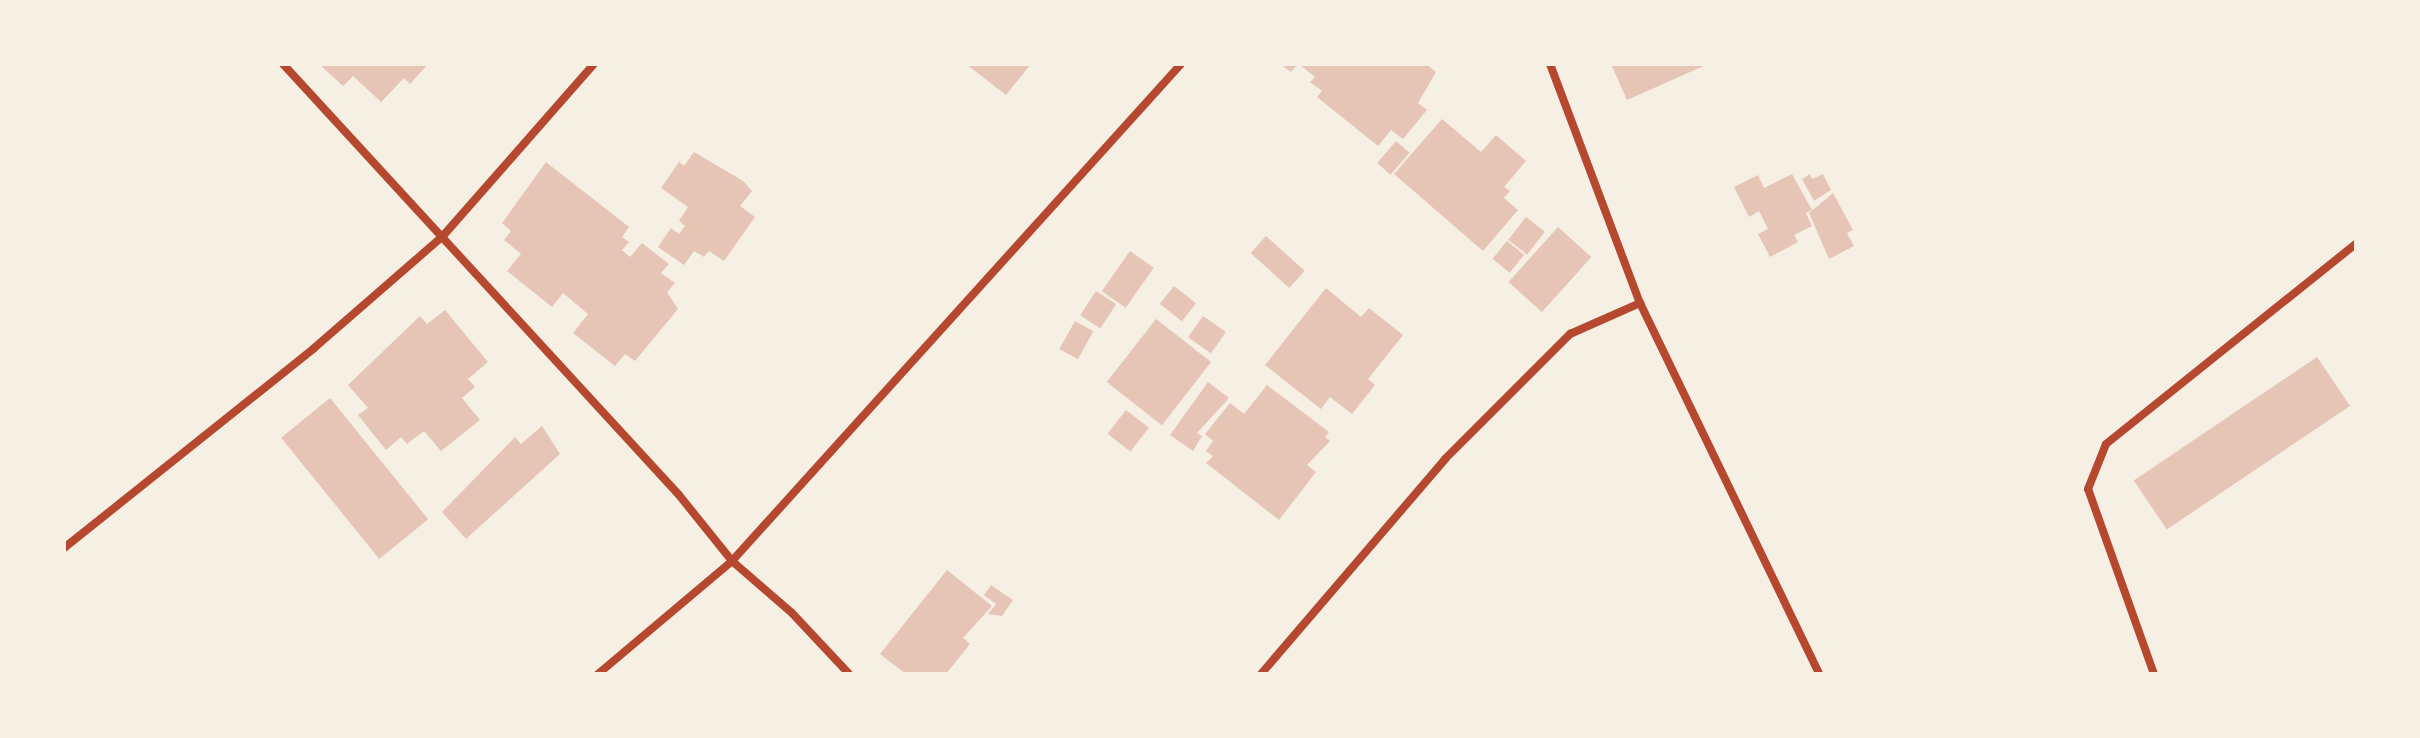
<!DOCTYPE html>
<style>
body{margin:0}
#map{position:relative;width:2420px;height:738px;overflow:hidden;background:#f6efe4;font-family:Jost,sans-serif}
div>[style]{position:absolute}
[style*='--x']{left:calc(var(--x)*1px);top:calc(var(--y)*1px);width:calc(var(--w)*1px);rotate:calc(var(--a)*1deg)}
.building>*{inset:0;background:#e6c5b7;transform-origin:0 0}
.minor>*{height:8px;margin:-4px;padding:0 4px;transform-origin:4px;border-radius:4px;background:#b5482f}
span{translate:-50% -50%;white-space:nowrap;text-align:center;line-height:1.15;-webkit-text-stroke:6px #f6efe4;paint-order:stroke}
.frame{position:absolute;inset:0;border:66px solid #f6efe4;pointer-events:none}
</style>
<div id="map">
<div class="building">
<div style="clip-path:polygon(319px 64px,428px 64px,410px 84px,404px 78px,381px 102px,353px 76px,343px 86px)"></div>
<div style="clip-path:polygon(966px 64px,1031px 64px,1006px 95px)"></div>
<div style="clip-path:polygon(1280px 64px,1298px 64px,1291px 72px)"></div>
<div style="clip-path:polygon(1299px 64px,1426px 64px,1436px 72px,1418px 103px,1427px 110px,1403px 139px,1391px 130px,1378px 146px,1317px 97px,1322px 91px,1310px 82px,1315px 77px)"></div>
<div style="clip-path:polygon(1611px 64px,1708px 64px,1627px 100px)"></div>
<div style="clip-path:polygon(1442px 119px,1481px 152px,1496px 135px,1526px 161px,1504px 187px,1510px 191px,1504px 198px,1518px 210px,1483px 251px,1394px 174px)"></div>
<div style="left:1396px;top:141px;width:18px;height:29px;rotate:41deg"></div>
<div style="clip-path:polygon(694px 152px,743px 181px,752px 191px,740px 206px,755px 217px,724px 261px,709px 251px,704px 257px,694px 251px,684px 265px,658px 247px,671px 228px,679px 234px,685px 226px,679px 221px,688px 207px,661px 188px,679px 162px,684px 166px)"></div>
<div style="clip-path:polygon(546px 162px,629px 227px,622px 237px,629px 242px,622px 250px,630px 257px,642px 243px,669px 264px,661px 273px,675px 283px,667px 292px,678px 309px,635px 361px,625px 354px,615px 366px,573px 333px,588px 314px,563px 293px,552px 307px,507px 271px,521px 254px,504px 240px,511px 231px,502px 223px)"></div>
<div style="clip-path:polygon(1792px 174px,1812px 210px,1806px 213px,1812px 226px,1794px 235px,1798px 242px,1770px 257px,1758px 234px,1768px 229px,1759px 211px,1749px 217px,1734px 187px,1758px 175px,1764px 188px)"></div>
<div style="clip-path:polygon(1810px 174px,1812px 179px,1823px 174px,1831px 190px,1814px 201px,1802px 179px)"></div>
<div style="clip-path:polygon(1833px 193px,1853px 230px,1847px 233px,1854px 246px,1829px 259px,1809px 213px)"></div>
<div style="left:1526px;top:217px;width:24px;height:29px;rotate:38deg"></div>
<div style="left:1558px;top:227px;width:45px;height:74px;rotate:42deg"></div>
<div style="left:1266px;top:236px;width:52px;height:23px;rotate:42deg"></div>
<div style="left:1507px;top:241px;width:22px;height:23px;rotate:39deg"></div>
<div style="left:1130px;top:251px;width:29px;height:49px;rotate:35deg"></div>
<div style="left:1174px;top:286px;width:28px;height:23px;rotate:38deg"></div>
<div style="clip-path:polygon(1326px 288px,1361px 317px,1369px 308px,1403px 335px,1368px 379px,1375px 385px,1352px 414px,1330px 397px,1321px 409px,1265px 365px)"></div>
<div style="left:1096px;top:291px;width:24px;height:29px;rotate:33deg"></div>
<div style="clip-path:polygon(445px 310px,488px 362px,468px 379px,475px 387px,462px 398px,480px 420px,441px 451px,424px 431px,407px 444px,401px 437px,386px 450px,358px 415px,368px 408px,348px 385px,420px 316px,427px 324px)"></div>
<div style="left:1203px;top:316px;width:28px;height:26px;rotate:35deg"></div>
<div style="left:1156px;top:319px;width:70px;height:80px;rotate:38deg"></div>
<div style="left:1075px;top:321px;width:21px;height:32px;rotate:29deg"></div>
<div style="left:2317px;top:357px;width:59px;height:221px;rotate:56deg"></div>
<div style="clip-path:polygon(1208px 382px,1229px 398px,1197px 433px,1202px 436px,1193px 451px,1170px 435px)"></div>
<div style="clip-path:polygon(1267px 385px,1329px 432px,1325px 437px,1330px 441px,1307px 465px,1316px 472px,1279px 520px,1206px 463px,1213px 456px,1206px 451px,1213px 441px,1205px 434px,1230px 403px,1244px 414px)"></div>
<div style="left:330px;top:398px;width:156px;height:63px;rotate:51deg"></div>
<div style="left:1126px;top:410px;width:29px;height:30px;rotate:38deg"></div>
<div style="clip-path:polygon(542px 426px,560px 454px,466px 539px,442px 512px,515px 437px,521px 444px)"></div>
<div style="clip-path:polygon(947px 570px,992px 606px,963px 638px,970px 644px,946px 674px,906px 674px,880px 654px)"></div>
<div style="clip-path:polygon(991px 585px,1013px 600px,1002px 616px,988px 614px,996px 604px,984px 595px)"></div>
</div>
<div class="minor">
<div style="--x:283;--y:64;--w:585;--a:47.42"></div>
<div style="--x:679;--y:495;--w:85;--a:51.2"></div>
<div style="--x:732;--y:561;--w:79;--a:40.9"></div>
<div style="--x:792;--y:613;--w:83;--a:46.9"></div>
<div style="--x:1550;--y:64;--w:255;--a:69.4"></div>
<div style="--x:1640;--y:303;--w:412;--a:64.2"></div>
<div style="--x:64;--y:548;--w:319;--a:-38.6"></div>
<div style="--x:313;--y:349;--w:171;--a:-41"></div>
<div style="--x:442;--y:237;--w:230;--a:-48.7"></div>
<div style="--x:598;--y:674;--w:175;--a:-40.1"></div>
<div style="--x:732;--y:561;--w:670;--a:-47.9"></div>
<div style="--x:1261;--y:674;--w:283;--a:-49.4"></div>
<div style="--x:1445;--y:459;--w:177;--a:-45"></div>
<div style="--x:1570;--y:334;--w:77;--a:-23.9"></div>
<div style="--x:2154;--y:674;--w:196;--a:-109.6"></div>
<div style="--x:2088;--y:489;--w:48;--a:-68.2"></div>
<div style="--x:2106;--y:444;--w:320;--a:-38.7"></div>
</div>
<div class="frame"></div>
</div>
